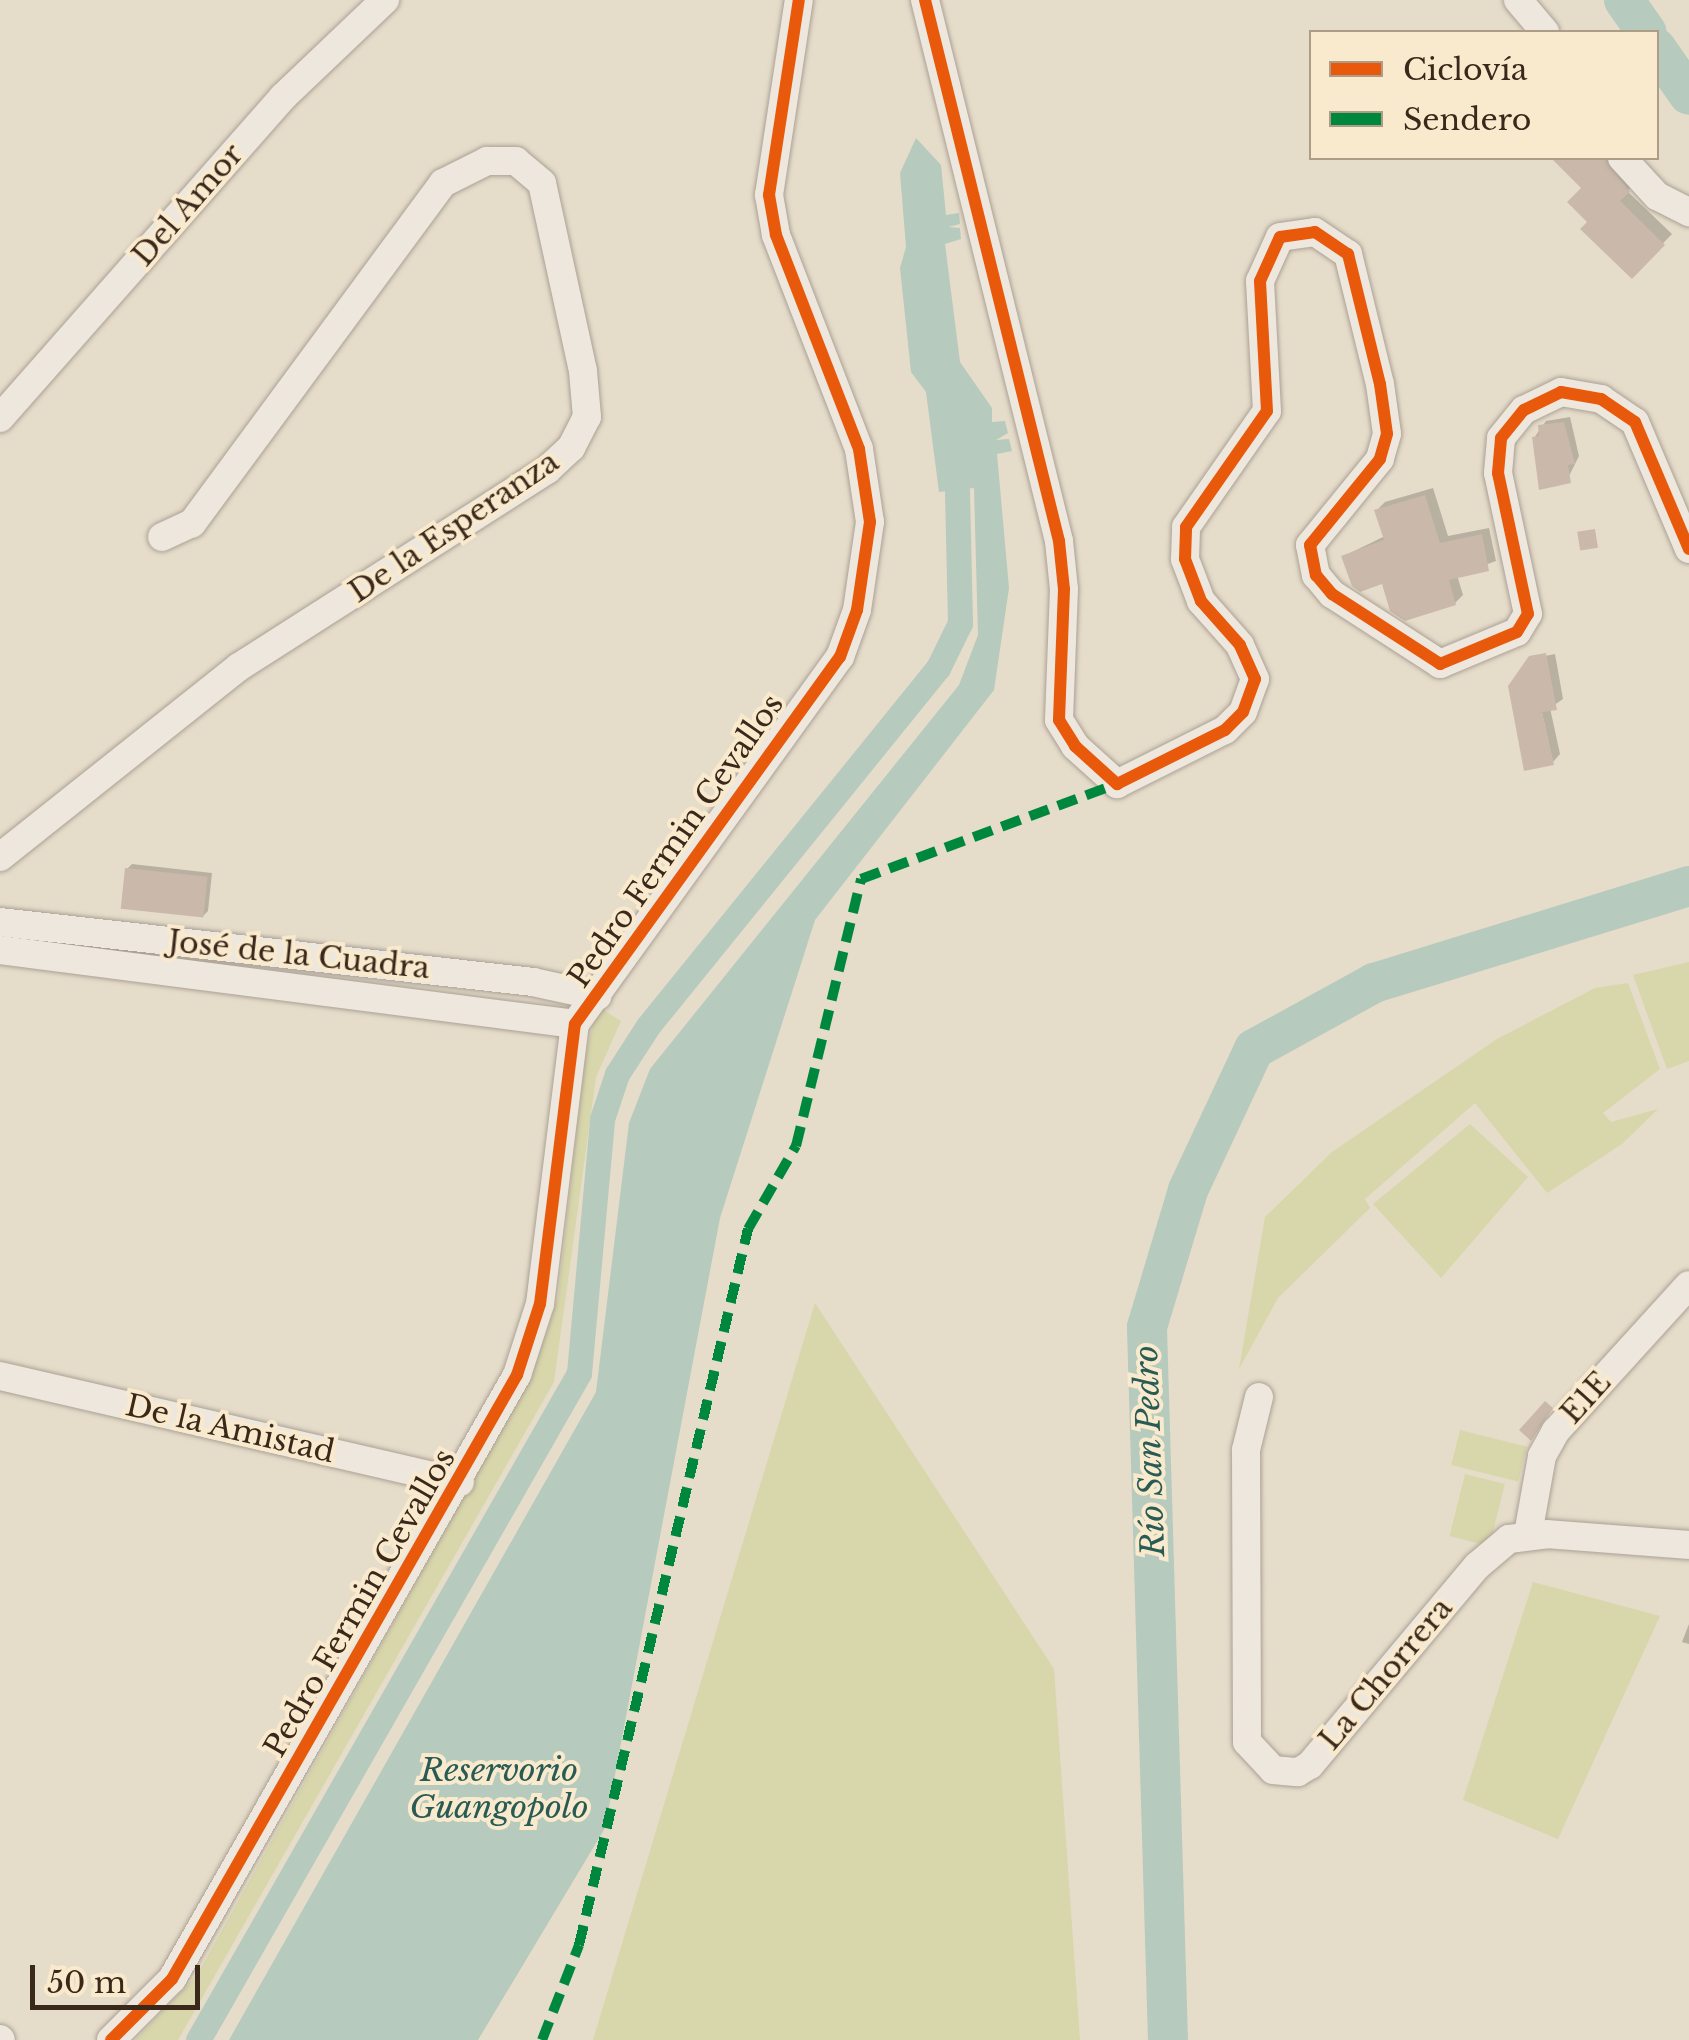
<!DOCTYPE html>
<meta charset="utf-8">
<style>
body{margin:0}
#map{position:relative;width:1689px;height:2040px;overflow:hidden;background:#e6dcca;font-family:"Libre Baskerville",serif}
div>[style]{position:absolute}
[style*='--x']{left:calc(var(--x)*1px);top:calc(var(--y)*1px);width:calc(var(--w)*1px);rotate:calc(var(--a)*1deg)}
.green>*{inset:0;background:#d8d6ab;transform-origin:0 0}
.water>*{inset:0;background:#b6cabd}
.shadow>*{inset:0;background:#0003}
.canal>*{height:25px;margin:-12.5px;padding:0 12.5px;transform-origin:12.5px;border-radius:12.5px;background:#b6cabd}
.river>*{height:40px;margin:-20px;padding:0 20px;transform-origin:20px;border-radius:20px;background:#b6cabd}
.building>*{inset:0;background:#cab9aa;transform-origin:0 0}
.roads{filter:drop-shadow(0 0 2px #aba194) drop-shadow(0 0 2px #aba194)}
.street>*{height:28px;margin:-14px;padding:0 14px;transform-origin:14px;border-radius:14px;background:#ede7dd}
.quiet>*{height:10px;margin-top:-5px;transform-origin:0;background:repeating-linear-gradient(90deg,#00873e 0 20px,transparent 0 30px)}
.cycleway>*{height:12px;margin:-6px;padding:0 6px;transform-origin:6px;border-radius:6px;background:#e8590c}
span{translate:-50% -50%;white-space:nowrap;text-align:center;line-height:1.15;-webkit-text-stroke:8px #f9eace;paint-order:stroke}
.street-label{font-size:30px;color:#3a281b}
.water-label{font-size:32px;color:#295b55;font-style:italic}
.legend{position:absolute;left:1309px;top:30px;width:350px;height:130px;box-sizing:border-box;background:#f9eace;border:2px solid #ad9c86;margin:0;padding:12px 18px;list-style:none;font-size:30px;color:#3a281b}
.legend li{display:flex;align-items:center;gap:20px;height:50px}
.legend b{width:50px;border:2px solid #ad9c86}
.scale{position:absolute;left:30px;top:1965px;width:170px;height:45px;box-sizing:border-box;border:5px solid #3a281b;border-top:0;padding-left:12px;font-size:30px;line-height:35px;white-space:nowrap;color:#3a281b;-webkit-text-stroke:8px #f9eace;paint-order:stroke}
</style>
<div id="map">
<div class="green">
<div style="clip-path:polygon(1689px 962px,1689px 1061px,1667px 1069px,1633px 975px)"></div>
<div style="clip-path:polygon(1628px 983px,1660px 1069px,1603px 1113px,1611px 1122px,1658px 1109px,1622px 1144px,1547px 1193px,1475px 1103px,1365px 1199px,1370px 1208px,1278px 1298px,1239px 1369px,1265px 1217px,1332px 1152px,1497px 1039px,1595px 988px)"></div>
<div style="clip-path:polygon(597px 1006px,621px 1021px,596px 1077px,554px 1382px,178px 2040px,135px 2040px,197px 1975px,532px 1374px,558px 1297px,585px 1059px)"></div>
<div style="clip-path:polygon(1470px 1124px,1528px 1177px,1441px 1278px,1373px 1204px)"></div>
<div style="clip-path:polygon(815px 1303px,1054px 1669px,1080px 2040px,593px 2040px)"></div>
<div style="left:1460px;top:1430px;width:69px;height:36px;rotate:14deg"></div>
<div style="left:1465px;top:1474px;width:41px;height:64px;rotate:14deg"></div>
<div style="clip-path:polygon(1533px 1582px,1660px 1616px,1558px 1839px,1463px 1800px)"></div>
</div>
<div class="water">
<div style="clip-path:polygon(916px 138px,941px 165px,946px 215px,959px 213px,960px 224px,948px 227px,960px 228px,961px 239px,945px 244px,960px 362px,992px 408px,992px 422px,1005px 421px,1008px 433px,996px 440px,1009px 439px,1012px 451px,997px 454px,1009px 588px,994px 690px,815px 920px,720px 1218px,605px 1828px,478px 2040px,229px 2040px,596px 1392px,629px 1123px,650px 1069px,959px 685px,978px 635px,974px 488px,939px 492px,926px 392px,911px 372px,900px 268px,906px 247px,900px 173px)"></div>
</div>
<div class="shadow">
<div style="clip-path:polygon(1554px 158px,1617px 158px,1637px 182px,1627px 191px,1672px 234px,1632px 275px,1591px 222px,1584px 188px)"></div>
<div style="clip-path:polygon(1570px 417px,1579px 456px,1565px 484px,1534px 438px,1546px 421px)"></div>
<div style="clip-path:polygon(1433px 488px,1448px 536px,1489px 528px,1496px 561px,1457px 575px,1463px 595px,1455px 603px,1384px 580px,1344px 556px,1385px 536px,1377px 510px,1385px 502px)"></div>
<div style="clip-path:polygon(1555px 654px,1563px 699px,1550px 708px,1560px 754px,1553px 762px,1530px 659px)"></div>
<div style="clip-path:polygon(132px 864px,212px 873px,208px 911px,203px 916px,127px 869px)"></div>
<div style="clip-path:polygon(1689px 1624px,1689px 1644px,1682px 1642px)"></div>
</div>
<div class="canal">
<div style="--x:198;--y:2040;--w:768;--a:-60.26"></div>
<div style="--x:579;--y:1373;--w:255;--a:-84.8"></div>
<div style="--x:602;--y:1119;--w:47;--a:-71.6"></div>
<div style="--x:617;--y:1074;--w:57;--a:-57.1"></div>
<div style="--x:648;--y:1026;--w:461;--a:-51"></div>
<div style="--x:938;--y:668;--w:50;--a:-63.9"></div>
<div style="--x:960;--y:623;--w:133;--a:-91.3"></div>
</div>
<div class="river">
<div style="--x:1624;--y:0;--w:39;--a:55"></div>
<div style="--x:1656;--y:48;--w:57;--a:54.9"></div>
<div style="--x:1168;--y:2040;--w:713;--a:-91.69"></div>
<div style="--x:1147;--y:1327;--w:143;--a:-73.3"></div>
<div style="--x:1188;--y:1190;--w:156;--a:-64.9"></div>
<div style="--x:1254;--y:1049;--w:137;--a:-28.8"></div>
<div style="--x:1374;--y:983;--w:330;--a:-17.1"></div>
</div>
<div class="building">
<div style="clip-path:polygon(1551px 158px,1605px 158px,1630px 192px,1620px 201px,1665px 245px,1632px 279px,1580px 229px,1587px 222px,1567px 202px,1581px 188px)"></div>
<div style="clip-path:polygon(1564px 422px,1575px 464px,1568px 465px,1571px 483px,1539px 490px,1532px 437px,1539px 436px,1538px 425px)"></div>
<div style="clip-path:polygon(1425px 495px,1440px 543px,1482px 534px,1489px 571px,1449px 580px,1456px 605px,1405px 621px,1390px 611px,1382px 584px,1360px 592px,1352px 586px,1341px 556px,1384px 540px,1374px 510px)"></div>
<div style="left:1595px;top:529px;width:19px;height:18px;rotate:81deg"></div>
<div style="clip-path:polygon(1546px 653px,1557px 710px,1542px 712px,1554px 765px,1524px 771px,1508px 686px,1529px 656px)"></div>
<div style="left:125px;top:868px;width:83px;height:41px;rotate:6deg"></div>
<div style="clip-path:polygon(1545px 1401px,1553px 1408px,1531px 1441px,1519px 1430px)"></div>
</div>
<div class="roads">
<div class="street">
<div style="--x:925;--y:0;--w:557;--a:76.09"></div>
<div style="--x:1059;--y:541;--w:48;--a:84.1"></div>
<div style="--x:1064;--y:589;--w:131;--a:92.2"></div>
<div style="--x:1059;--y:720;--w:31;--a:58"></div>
<div style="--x:1075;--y:746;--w:57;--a:42.1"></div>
<div style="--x:1117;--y:784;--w:121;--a:-26.6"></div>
<div style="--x:1225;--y:730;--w:25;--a:-45"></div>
<div style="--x:1243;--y:712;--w:35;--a:-70"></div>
<div style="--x:1255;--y:679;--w:37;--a:-114"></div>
<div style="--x:1240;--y:645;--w:59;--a:-131.6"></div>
<div style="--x:1201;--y:601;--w:45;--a:-110.9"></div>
<div style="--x:1185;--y:559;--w:32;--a:-88"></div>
<div style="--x:1186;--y:527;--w:141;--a:-55.1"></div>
<div style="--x:1267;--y:411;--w:130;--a:-93.1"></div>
<div style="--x:1260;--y:281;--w:48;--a:-65.6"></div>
<div style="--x:1280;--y:237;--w:35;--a:-8"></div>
<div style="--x:1315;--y:232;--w:40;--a:34"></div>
<div style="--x:1348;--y:254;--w:134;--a:76.2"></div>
<div style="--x:1380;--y:384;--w:50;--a:82"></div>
<div style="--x:1387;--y:434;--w:26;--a:106"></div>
<div style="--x:1380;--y:459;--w:111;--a:129.1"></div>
<div style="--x:1310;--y:545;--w:31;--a:79"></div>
<div style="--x:1316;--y:575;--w:25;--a:50"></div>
<div style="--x:1332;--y:594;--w:129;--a:32.9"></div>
<div style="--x:1440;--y:664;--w:83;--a:-22.6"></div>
<div style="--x:1517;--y:632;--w:21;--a:-59"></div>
<div style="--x:1528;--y:614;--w:144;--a:-102"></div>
<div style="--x:1498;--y:473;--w:35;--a:-85"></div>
<div style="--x:1501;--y:438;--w:36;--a:-51"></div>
<div style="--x:1524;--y:410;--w:41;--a:-25.9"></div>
<div style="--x:1561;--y:392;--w:41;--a:9.9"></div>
<div style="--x:1601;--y:399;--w:41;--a:34.1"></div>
<div style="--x:1635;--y:422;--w:138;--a:67"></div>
<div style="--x:1518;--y:0;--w:42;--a:49.8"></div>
<div style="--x:1622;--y:158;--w:52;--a:47.4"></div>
<div style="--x:1657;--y:196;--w:36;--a:27"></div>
<div style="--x:0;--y:418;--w:428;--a:-48.6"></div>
<div style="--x:283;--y:97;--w:141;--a:-43.6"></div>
<div style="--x:0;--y:857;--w:305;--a:-38.5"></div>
<div style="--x:239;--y:667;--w:366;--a:-32.6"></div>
<div style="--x:547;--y:470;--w:33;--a:-43"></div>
<div style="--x:571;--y:448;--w:35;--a:-63"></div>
<div style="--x:587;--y:417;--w:46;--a:-95"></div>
<div style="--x:583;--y:371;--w:192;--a:-102.3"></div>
<div style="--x:542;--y:183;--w:34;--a:-140"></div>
<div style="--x:516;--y:161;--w:29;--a:180"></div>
<div style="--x:487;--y:161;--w:49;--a:153.4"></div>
<div style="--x:443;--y:183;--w:423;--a:126.4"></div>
<div style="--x:192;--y:523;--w:33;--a:155"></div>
<div style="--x:0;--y:922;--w:536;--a:6.42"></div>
<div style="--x:533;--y:982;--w:66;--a:12.3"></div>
<div style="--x:0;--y:950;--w:580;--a:7.33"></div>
<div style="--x:0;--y:1376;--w:472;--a:13"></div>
<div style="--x:1259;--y:1397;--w:55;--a:103.8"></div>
<div style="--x:1246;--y:1450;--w:292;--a:89.8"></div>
<div style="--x:1247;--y:1742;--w:38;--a:47"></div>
<div style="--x:1273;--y:1770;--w:25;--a:5"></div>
<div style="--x:1298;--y:1772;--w:14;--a:-30"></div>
<div style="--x:1310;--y:1765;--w:260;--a:-50"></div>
<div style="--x:1477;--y:1566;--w:42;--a:-40.2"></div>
<div style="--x:1509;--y:1539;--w:38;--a:-7"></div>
<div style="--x:1547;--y:1534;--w:142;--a:4.4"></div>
<div style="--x:1528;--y:1534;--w:79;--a:-79.8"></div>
<div style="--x:1542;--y:1456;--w:29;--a:-61"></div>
<div style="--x:1556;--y:1431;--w:197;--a:-47.7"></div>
<div style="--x:0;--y:2039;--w:1;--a:45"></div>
<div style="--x:111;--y:2040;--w:86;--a:-45"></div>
<div style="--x:172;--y:1979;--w:696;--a:-60.27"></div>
<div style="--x:517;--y:1375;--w:75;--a:-72.1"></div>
<div style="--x:540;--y:1304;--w:282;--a:-82.9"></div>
<div style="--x:575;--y:1024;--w:453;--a:-54.2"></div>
<div style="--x:840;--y:657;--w:50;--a:-70.1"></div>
<div style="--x:857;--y:610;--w:89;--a:-81.6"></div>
<div style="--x:870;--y:522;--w:74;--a:-98.6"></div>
<div style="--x:859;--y:449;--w:230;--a:-111.2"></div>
<div style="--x:776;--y:235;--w:41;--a:-99.9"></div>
<div style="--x:769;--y:195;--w:197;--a:-81.3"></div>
</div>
</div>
<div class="quiet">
<div style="--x:542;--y:2040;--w:102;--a:-68.7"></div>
<div style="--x:579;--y:1945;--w:736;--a:-76.72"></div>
<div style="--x:748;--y:1229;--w:96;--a:-60"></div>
<div style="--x:796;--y:1146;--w:275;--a:-76.3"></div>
<div style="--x:861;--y:879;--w:273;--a:-20.4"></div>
</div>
<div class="cycleway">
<div style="--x:925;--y:0;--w:557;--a:76.09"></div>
<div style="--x:1059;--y:541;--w:48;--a:84.1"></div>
<div style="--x:1064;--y:589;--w:131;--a:92.2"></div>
<div style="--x:1059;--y:720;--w:31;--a:58"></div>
<div style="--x:1075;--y:746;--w:57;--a:42.1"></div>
<div style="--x:1117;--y:784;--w:121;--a:-26.6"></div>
<div style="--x:1225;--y:730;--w:25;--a:-45"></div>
<div style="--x:1243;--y:712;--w:35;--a:-70"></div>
<div style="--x:1255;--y:679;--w:37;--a:-114"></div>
<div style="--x:1240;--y:645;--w:59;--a:-131.6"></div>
<div style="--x:1201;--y:601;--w:45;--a:-110.9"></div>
<div style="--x:1185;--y:559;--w:32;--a:-88"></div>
<div style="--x:1186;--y:527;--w:141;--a:-55.1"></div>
<div style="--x:1267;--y:411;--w:130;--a:-93.1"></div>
<div style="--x:1260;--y:281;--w:48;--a:-65.6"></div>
<div style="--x:1280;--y:237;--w:35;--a:-8"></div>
<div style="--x:1315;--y:232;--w:40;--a:34"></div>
<div style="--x:1348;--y:254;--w:134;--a:76.2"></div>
<div style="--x:1380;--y:384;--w:50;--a:82"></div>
<div style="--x:1387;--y:434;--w:26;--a:106"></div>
<div style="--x:1380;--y:459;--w:111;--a:129.1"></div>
<div style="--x:1310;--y:545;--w:31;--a:79"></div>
<div style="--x:1316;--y:575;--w:25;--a:50"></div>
<div style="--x:1332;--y:594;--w:129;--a:32.9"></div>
<div style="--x:1440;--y:664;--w:83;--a:-22.6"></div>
<div style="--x:1517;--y:632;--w:21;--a:-59"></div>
<div style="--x:1528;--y:614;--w:144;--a:-102"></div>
<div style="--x:1498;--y:473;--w:35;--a:-85"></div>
<div style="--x:1501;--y:438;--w:36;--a:-51"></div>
<div style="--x:1524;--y:410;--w:41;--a:-25.9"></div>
<div style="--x:1561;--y:392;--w:41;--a:9.9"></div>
<div style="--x:1601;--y:399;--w:41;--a:34.1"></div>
<div style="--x:1635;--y:422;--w:138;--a:67"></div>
<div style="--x:111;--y:2040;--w:86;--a:-45"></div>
<div style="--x:172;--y:1979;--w:696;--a:-60.27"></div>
<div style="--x:517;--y:1375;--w:75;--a:-72.1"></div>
<div style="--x:540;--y:1304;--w:282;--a:-82.9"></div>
<div style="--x:575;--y:1024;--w:453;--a:-54.2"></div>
<div style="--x:840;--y:657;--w:50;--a:-70.1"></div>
<div style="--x:857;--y:610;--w:89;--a:-81.6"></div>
<div style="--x:870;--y:522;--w:74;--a:-98.6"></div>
<div style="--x:859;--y:449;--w:230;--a:-111.2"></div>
<div style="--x:776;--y:235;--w:41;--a:-99.9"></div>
<div style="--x:769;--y:195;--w:197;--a:-81.3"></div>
</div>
<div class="street-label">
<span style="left:188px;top:205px;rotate:-49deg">Del Amor</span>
<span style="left:454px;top:527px;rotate:-34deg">De la Esperanza</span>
<span style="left:676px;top:841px;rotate:-55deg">Pedro Fermin Cevallos</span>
<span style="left:299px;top:955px;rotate:6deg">José de la Cuadra</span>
<span style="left:1586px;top:1398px;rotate:-48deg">E1E</span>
<span style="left:230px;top:1429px;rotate:13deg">De la Amistad</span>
<span style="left:360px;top:1603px;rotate:-60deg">Pedro Fermin Cevallos</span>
<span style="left:1386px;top:1674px;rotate:-50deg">La Chorrera</span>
</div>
<div class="water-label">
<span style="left:1150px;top:1451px;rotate:-92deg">Río San Pedro</span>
<span style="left:499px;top:1789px">Reservorio<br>Guangopolo</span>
</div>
<ul class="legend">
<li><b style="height:12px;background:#e8590c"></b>Ciclovía</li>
<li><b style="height:12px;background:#00873e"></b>Sendero</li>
</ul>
<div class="scale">50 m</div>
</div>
